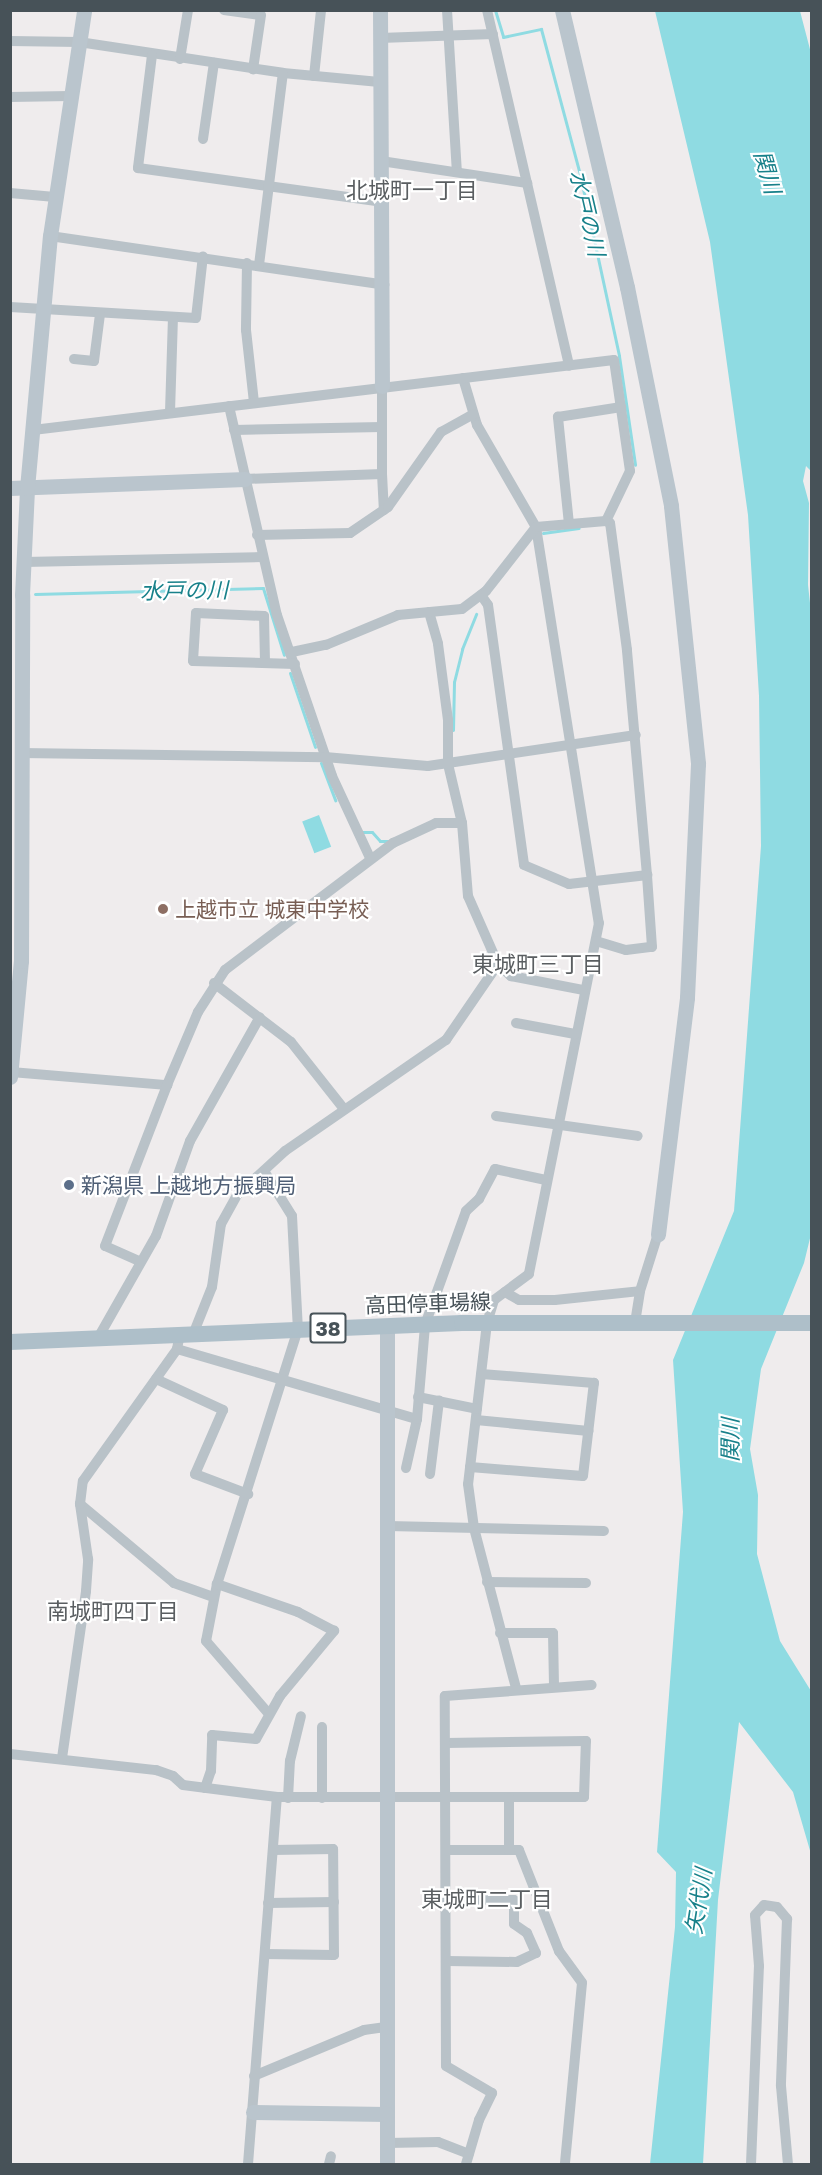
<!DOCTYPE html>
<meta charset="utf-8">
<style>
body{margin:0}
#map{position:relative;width:822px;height:2175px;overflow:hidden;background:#efeced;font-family:"Golos Text","Noto Sans JP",sans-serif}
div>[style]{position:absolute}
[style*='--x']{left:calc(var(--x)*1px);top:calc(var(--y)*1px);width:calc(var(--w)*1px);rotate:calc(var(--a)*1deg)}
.water>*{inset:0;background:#8fdbe2;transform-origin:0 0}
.stream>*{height:3px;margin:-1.5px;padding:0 1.5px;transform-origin:1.5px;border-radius:1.5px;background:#8fdbe2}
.street>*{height:10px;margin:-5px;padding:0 5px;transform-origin:5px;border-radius:5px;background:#b9c2c8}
.secondary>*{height:15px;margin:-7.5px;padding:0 7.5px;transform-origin:7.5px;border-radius:7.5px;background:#bac5cd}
.primary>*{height:16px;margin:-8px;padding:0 8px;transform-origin:8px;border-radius:8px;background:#aebfc9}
.dots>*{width:16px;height:16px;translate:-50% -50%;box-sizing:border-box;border:3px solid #fff;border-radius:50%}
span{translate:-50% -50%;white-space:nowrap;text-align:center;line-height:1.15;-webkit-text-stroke:4.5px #fff;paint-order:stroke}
.shield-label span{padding:2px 4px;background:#fff;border:2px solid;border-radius:4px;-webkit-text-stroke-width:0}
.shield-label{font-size:20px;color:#475258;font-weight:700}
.education-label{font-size:21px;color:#785e54}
.left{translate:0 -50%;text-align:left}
.service-label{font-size:21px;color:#4e5e75}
.street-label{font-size:21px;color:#475258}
.water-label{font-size:22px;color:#18818a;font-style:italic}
.neighbourhood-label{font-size:22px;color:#5a5e61}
.frame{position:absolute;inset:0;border:12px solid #475258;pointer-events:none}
</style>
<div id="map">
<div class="water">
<div style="clip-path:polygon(655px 11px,800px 11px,812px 57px,812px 472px,806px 466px,803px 481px,809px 503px,808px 585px,812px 621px,812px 1230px,804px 1263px,761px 1369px,750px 1449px,758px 1495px,757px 1554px,780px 1641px,811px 1691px,811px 1854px,793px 1792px,739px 1722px,718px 1900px,703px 2164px,650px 2164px,675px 1927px,676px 1872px,657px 1852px,683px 1512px,673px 1360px,734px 1211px,761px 846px,759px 696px,748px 515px,710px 242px)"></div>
<div style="left:319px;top:815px;width:34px;height:18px;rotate:69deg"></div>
</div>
<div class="stream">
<div style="--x:495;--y:10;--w:28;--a:73"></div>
<div style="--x:503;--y:37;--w:39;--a:-12"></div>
<div style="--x:541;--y:29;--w:151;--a:75"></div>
<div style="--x:580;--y:175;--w:185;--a:77.8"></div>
<div style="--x:619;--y:356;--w:110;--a:81.6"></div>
<div style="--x:543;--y:533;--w:36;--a:-8"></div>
<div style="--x:35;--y:594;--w:228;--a:-1.5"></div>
<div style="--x:263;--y:588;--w:70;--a:72.6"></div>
<div style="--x:290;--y:673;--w:78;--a:71.3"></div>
<div style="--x:453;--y:730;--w:48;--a:-88.8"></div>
<div style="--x:454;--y:682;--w:34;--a:-76"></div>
<div style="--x:462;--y:649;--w:38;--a:-68"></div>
<div style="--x:321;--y:763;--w:40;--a:69"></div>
<div style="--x:361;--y:832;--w:11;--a:0"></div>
<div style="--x:372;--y:832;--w:12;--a:48"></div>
<div style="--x:380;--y:841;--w:8;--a:0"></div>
</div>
<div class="street">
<div style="--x:224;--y:10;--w:37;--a:8"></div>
<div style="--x:261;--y:15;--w:55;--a:98.4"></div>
<div style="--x:447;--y:10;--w:162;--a:86.5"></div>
<div style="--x:487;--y:10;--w:365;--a:77"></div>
<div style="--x:380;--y:38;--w:113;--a:-2"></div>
<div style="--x:10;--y:41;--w:69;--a:0.8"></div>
<div style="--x:79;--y:42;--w:206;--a:8.6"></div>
<div style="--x:283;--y:73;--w:97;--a:5.3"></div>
<div style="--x:152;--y:55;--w:114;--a:97.1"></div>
<div style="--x:138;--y:168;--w:246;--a:7.9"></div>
<div style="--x:180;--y:59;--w:50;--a:-80.7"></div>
<div style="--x:314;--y:76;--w:66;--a:-83.9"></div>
<div style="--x:10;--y:97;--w:60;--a:-1"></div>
<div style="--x:203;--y:139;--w:77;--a:-81.8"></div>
<div style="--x:381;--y:161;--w:148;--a:8.6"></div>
<div style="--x:10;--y:193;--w:45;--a:5.1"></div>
<div style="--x:50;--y:236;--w:338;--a:8.3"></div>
<div style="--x:247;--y:263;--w:67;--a:90.9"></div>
<div style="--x:246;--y:330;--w:72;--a:83.7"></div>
<div style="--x:259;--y:265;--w:193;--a:-82.9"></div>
<div style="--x:10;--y:307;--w:186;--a:3.4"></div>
<div style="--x:196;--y:318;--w:62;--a:-83.6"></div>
<div style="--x:74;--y:359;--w:20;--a:6"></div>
<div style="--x:94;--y:361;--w:47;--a:-82.7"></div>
<div style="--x:463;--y:378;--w:49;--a:73.4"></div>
<div style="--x:477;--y:425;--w:118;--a:60"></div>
<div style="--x:536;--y:527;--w:401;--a:81"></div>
<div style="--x:599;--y:923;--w:358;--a:101.3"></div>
<div style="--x:529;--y:1274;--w:44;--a:143.4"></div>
<div style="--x:494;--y:1300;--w:24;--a:107"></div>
<div style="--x:487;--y:1323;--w:162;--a:96.7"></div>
<div style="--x:468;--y:1484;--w:44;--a:82.2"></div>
<div style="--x:474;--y:1528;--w:165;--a:75.3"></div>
<div style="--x:229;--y:406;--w:214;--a:77.1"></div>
<div style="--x:277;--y:615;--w:170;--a:71.1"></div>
<div style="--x:332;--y:776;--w:90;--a:65.1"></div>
<div style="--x:170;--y:412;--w:94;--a:-88.2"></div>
<div style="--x:33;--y:430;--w:585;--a:-6.87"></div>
<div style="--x:614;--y:360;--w:112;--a:81.8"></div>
<div style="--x:630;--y:471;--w:55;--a:115.6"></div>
<div style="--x:234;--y:430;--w:148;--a:-1.2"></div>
<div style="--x:382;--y:474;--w:36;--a:87"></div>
<div style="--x:245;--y:479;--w:137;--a:-2.1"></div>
<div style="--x:382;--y:474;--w:88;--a:-90"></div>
<div style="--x:569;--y:524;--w:108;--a:-95.9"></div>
<div style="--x:558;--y:417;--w:64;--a:-9"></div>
<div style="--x:257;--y:535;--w:93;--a:-1.2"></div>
<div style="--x:350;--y:533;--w:46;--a:-34.4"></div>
<div style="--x:388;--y:507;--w:92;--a:-54.8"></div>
<div style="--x:441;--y:432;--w:37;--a:-29"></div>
<div style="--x:24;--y:562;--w:238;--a:-1.2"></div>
<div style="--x:481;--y:595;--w:12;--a:55"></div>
<div style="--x:488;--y:605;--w:262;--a:82.1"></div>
<div style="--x:524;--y:865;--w:49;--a:22.9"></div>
<div style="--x:569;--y:884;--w:79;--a:-6.6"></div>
<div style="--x:647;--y:875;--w:226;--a:-95.1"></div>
<div style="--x:627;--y:650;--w:128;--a:-97.6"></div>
<div style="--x:610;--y:523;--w:4;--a:-153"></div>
<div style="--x:429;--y:612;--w:33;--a:74"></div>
<div style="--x:438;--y:644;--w:77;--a:82.5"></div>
<div style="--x:448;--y:720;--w:44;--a:90"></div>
<div style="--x:448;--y:764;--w:61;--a:76.7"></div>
<div style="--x:462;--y:823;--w:73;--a:85.3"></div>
<div style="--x:468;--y:896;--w:74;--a:66.2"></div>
<div style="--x:498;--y:964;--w:18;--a:43"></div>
<div style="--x:511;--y:976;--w:73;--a:11"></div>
<div style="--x:292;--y:652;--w:35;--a:-12"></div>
<div style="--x:326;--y:645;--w:78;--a:-22.6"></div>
<div style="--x:398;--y:615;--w:64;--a:-5.4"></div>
<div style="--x:462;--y:609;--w:30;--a:-37"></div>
<div style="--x:486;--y:591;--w:81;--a:-52"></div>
<div style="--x:536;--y:527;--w:70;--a:-4.9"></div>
<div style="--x:265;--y:663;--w:47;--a:-91.2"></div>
<div style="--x:264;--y:616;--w:68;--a:-177.5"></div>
<div style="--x:196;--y:613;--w:48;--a:93.6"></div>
<div style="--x:193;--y:661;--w:102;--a:1.7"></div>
<div style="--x:21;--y:753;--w:304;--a:0.8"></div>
<div style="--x:325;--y:757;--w:103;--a:5"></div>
<div style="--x:428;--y:766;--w:210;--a:-8.5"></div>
<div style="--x:596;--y:941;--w:31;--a:17"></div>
<div style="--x:626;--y:950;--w:26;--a:-7"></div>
<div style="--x:652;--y:947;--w:72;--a:-94"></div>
<div style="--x:214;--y:983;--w:97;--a:37.5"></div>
<div style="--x:291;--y:1042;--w:85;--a:51.7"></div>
<div style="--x:516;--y:1023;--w:60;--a:10.6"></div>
<div style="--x:11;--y:1072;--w:157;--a:4.8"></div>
<div style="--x:167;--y:1085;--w:79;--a:-67"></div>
<div style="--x:198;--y:1012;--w:50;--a:-57.3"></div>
<div style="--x:225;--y:970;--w:211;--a:-37.1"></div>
<div style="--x:393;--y:843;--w:47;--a:-24.9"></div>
<div style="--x:436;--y:823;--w:26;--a:0"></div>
<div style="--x:496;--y:1116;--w:143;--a:8"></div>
<div style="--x:264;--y:1171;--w:53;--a:58.1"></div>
<div style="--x:292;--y:1216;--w:113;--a:87"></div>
<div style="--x:298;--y:1329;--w:268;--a:107.6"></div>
<div style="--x:217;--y:1584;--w:58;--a:100.9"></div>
<div style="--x:206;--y:1641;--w:96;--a:49.2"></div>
<div style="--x:139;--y:1261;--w:37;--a:-156"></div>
<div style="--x:105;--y:1246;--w:173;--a:-68.9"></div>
<div style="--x:505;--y:1292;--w:16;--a:30"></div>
<div style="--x:519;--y:1300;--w:36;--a:0"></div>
<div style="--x:555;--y:1300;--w:85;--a:-6"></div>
<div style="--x:635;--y:1323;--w:32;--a:-81"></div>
<div style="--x:640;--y:1291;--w:60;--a:-72.5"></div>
<div style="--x:194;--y:1332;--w:48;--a:-68.2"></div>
<div style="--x:212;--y:1287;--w:64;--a:-81.9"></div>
<div style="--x:221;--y:1224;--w:33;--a:-61"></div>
<div style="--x:237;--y:1195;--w:65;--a:-42.5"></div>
<div style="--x:285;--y:1151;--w:196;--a:-34.6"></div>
<div style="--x:446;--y:1040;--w:92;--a:-55.6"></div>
<div style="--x:98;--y:1338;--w:117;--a:-60.4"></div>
<div style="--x:156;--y:1236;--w:101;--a:-70.3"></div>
<div style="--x:190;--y:1141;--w:142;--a:-60.6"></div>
<div style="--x:177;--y:1349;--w:250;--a:16.3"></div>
<div style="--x:156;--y:1379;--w:74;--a:24.8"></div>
<div style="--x:223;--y:1410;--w:70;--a:113.6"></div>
<div style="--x:195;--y:1474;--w:57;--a:20.7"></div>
<div style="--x:418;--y:1397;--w:60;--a:11.5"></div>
<div style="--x:476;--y:1420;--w:113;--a:5.6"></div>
<div style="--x:470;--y:1467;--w:113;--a:4.6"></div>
<div style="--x:583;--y:1476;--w:94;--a:-83.3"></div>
<div style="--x:594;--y:1383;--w:113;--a:-175.4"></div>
<div style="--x:406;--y:1468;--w:50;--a:-77.3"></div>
<div style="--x:417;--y:1419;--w:94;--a:-85.1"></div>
<div style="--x:425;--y:1325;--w:121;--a:-70.2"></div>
<div style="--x:466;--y:1211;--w:18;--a:-43"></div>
<div style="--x:479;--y:1199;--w:34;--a:-62"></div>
<div style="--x:495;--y:1169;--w:52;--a:12.2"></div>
<div style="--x:430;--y:1474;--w:74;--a:-83"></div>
<div style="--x:80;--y:1504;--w:123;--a:40"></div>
<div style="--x:174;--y:1583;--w:41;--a:19.7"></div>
<div style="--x:388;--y:1526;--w:216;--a:1.3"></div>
<div style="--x:487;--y:1582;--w:99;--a:0.6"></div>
<div style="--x:500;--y:1633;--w:53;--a:0"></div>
<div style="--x:553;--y:1633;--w:54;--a:88.9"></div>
<div style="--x:322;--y:1727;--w:71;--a:90"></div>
<div style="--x:10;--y:1754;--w:147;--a:6.3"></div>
<div style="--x:156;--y:1770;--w:18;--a:19"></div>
<div style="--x:173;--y:1776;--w:13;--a:42"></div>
<div style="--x:183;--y:1785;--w:95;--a:7.3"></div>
<div style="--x:277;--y:1797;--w:307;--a:0"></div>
<div style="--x:584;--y:1797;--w:56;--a:-88"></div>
<div style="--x:586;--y:1741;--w:140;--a:179.2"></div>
<div style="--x:62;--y:1758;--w:169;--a:-81.8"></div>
<div style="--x:86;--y:1591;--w:32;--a:-86"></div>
<div style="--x:88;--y:1559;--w:56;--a:-98.3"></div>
<div style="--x:80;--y:1504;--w:23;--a:-83"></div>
<div style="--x:83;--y:1481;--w:162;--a:-54.5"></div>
<div style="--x:177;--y:1349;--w:16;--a:-79"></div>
<div style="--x:205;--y:1788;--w:18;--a:-71"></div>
<div style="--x:211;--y:1771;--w:36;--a:-88"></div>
<div style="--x:212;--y:1735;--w:44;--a:5.2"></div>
<div style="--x:256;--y:1739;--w:49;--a:-60.8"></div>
<div style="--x:280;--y:1696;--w:85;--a:-50.3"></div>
<div style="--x:334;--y:1631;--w:41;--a:-152.2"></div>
<div style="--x:298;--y:1612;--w:86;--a:-160.9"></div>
<div style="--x:288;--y:1798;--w:37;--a:-87"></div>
<div style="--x:290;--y:1761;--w:46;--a:-76.3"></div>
<div style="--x:447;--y:1850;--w:72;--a:0"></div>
<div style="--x:519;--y:1850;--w:109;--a:68.4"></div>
<div style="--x:559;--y:1951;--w:39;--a:54"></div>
<div style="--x:582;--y:1983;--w:182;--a:95.4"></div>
<div style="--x:509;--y:1850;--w:52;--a:-90"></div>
<div style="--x:447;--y:1899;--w:67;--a:0.9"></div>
<div style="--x:514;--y:1900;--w:24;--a:90"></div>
<div style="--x:514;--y:1924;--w:16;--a:35"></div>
<div style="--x:527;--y:1933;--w:22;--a:66"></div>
<div style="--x:536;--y:1953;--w:21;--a:155"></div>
<div style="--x:517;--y:1962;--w:70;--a:-179.2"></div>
<div style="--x:268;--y:1903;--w:66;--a:-0.9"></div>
<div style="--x:265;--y:1954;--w:69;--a:0.8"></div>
<div style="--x:334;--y:1955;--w:106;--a:-90.5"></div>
<div style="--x:333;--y:1849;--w:60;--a:179"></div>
<div style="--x:254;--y:2076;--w:119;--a:-22.7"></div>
<div style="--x:364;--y:2030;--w:22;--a:-8"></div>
<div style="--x:388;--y:2143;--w:50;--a:-1.1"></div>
<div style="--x:438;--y:2142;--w:33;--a:21"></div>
<div style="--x:248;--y:2164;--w:368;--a:-85.5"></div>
<div style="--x:329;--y:2164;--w:8;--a:-76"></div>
<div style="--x:466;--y:2164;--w:46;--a:-73.5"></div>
<div style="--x:479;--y:2120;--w:30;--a:-64"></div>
<div style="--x:492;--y:2093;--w:53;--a:-149.6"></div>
<div style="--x:446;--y:2066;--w:370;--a:-90.2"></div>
<div style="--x:445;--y:1696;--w:147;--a:-4.3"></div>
<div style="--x:751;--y:2164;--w:198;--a:-87.7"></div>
<div style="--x:759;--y:1966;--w:51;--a:-94.5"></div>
<div style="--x:755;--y:1915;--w:13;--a:-48"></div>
<div style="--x:764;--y:1905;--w:13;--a:9"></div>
<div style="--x:777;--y:1907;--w:16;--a:50"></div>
<div style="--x:787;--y:1919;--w:167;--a:92.1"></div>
<div style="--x:781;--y:2086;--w:78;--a:84.9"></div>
</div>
<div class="secondary">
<div style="--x:380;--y:10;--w:376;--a:89.7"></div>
<div style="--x:562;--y:10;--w:285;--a:76.8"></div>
<div style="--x:627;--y:287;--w:223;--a:78.6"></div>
<div style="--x:671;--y:506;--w:259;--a:84"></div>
<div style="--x:698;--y:764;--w:234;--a:92.7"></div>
<div style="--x:687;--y:998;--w:238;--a:97"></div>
<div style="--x:10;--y:488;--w:235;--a:-2.2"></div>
<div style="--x:10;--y:1077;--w:117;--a:-84.6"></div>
<div style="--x:21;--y:961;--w:366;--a:-89.8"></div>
<div style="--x:22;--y:595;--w:107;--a:-87.3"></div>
<div style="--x:27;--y:488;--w:253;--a:-84.8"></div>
<div style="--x:50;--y:236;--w:229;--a:-81.4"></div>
<div style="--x:387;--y:1327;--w:837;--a:90"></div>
<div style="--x:253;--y:2112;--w:134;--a:0.9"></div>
</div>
<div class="primary">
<div style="--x:10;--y:1342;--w:452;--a:-2.4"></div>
<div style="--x:462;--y:1323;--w:350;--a:0"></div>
</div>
<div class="dots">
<div style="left:163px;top:909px;background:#8d6e63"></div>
<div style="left:69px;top:1185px;background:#5c6f8a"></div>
</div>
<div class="shield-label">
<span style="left:328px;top:1328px">38</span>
</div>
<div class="education-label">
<span class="left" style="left:175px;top:909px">上越市立 城東中学校</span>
</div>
<div class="service-label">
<span class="left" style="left:81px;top:1185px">新潟県 上越地方振興局</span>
</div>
<div class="street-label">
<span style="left:428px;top:1303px;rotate:-2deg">高田停車場線</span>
</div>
<div class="water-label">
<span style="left:768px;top:172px;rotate:74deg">関川</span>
<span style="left:588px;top:213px;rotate:77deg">水戸の川</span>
<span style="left:184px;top:590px;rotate:-1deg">水戸の川</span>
<span style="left:730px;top:1440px;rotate:-90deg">関川</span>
<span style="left:698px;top:1901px;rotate:-81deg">矢代川</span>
</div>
<div class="neighbourhood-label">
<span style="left:412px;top:190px">北城町一丁目</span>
<span style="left:538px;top:964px">東城町三丁目</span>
<span style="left:113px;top:1611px">南城町四丁目</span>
<span style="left:487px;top:1899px">東城町二丁目</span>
</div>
<div class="frame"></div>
</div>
